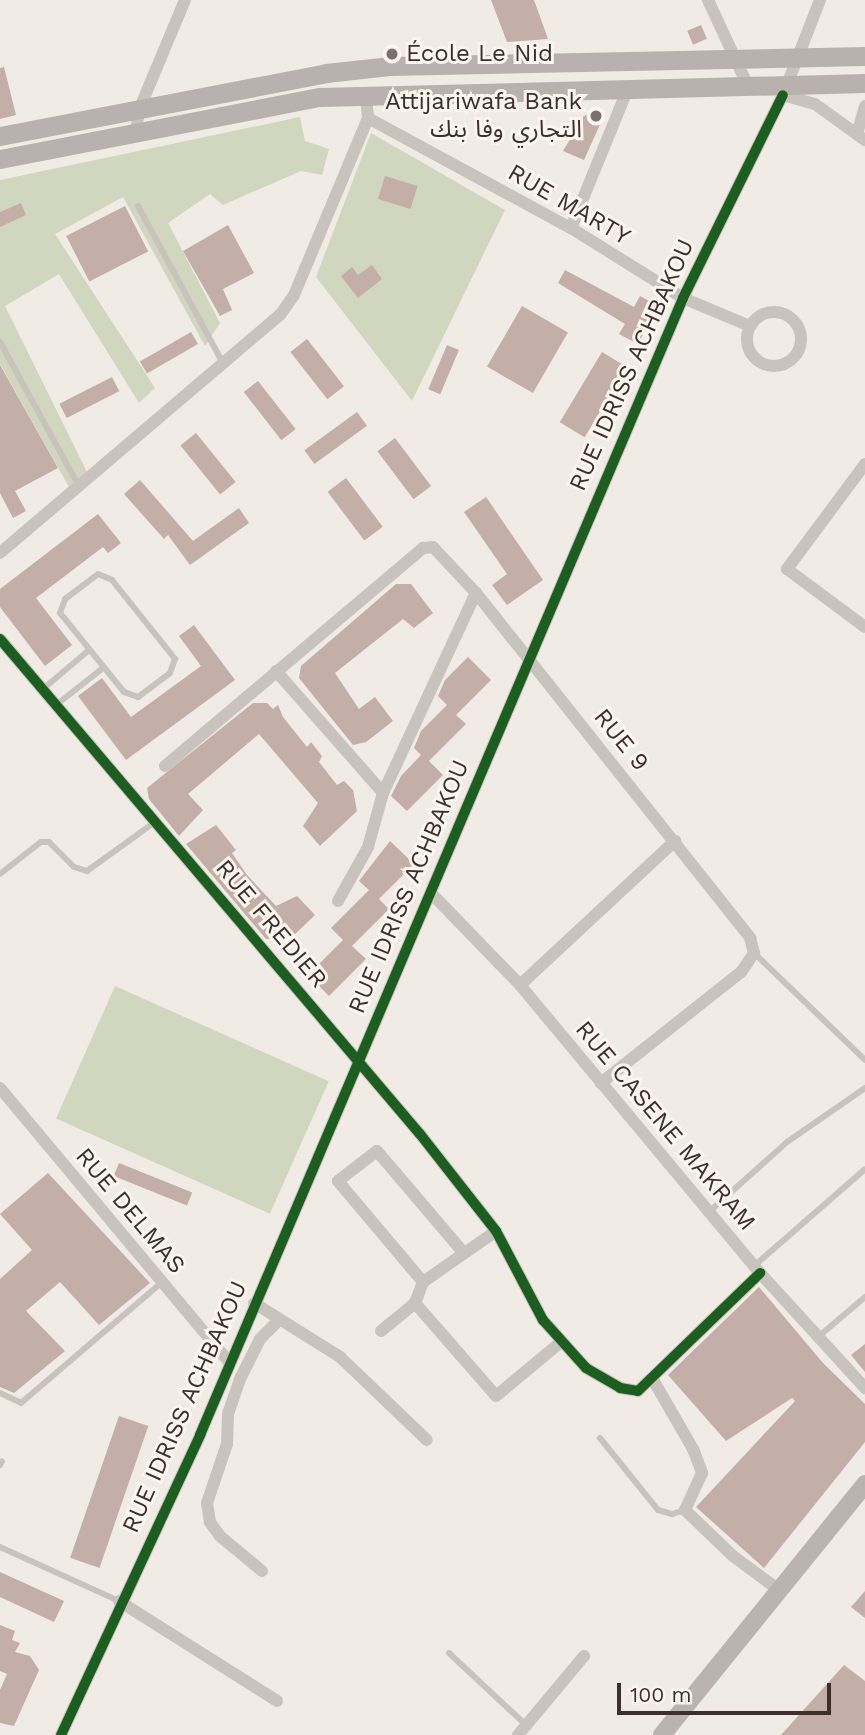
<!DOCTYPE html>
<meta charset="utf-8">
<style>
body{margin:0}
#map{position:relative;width:865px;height:1735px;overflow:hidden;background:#f0ebe5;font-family:"Work Sans","Noto Sans Arabic",sans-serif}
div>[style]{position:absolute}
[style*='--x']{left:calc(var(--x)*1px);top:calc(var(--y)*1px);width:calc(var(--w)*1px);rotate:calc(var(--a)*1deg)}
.green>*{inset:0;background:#d1d6bf;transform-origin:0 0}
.building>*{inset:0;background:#c3afa7;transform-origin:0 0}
.lane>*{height:6px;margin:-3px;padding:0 3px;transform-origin:3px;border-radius:3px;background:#c9c3be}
.street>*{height:12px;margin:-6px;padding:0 6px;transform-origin:6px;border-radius:6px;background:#c9c3be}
.street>.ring{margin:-6px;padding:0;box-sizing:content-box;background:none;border:12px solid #c9c3be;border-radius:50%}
.secondary>*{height:18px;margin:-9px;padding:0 9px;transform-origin:9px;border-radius:9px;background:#bab3ae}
.primary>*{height:19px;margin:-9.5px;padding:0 9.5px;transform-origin:9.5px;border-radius:9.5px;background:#b8b1ad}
.cycleway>*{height:10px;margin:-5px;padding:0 5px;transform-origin:5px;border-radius:5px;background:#1b5e20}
.dots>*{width:19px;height:19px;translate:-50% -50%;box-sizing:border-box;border:4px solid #fbf5ee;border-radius:50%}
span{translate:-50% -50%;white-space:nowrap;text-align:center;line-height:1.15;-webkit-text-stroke:6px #fbf5ee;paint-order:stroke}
.poi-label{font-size:24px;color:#3b302b}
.left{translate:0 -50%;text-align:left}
.right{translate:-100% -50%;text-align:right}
.street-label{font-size:24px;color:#3b302b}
.scale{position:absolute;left:617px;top:1683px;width:214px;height:32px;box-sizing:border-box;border:4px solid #3b302b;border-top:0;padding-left:9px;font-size:21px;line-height:24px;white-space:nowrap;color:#3b302b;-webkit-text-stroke:5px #fbf5ee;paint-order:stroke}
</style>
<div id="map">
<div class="green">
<div style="clip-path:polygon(300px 117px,305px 141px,329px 149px,322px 175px,301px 171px,223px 205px,210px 194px,168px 223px,220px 323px,205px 346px,123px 197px,55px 234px,155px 388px,139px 403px,59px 274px,5px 306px,87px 472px,69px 487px,0 364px,0 180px)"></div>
<div style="clip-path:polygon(371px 133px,505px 210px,412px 401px,316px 277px)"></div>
<div style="left:115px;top:986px;width:234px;height:145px;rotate:24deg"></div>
</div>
<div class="building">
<div style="clip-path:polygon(491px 0,534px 0,548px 39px,507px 42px)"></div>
<div style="left:701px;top:25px;width:15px;height:15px;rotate:67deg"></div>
<div style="clip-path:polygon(4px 67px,16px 115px,0 119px,0 68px)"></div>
<div style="clip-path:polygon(595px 109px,602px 120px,584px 160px,563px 151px,572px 136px,569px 126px)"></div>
<div style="left:385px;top:176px;width:34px;height:24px;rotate:17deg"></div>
<div style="clip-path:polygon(21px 203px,26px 215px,0 227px,0 212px)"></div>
<div style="left:125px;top:206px;width:51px;height:66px;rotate:63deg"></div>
<div style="clip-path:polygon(228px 225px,254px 273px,223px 289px,232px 310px,220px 316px,183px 251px)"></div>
<div style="clip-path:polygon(372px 265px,382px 279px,358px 298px,341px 276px,352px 267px,358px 275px)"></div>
<div style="clip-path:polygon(565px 270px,634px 307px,640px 296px,658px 306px,638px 344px,619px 334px,625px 324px,558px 283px)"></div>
<div style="left:522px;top:306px;width:53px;height:70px;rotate:30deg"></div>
<div style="left:191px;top:332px;width:14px;height:59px;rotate:60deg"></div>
<div style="left:307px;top:339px;width:60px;height:21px;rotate:52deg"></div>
<div style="left:447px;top:345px;width:13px;height:48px;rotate:23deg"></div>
<div style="left:602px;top:352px;width:29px;height:82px;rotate:31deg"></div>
<div style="clip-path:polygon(0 365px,58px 468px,15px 491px,26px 511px,13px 518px,0 493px)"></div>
<div style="left:112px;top:377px;width:16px;height:59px;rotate:63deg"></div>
<div style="left:258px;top:381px;width:61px;height:18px;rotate:52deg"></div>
<div style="left:357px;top:412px;width:17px;height:65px;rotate:54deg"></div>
<div style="left:196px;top:433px;width:63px;height:20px;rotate:51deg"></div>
<div style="left:395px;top:438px;width:60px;height:22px;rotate:53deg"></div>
<div style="left:346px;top:478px;width:61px;height:23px;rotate:53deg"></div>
<div style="clip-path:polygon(140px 480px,193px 541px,239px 508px,249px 523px,190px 565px,168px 535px,164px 539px,124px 494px)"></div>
<div style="clip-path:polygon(486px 497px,543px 580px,507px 605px,492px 585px,507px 574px,464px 512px)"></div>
<div style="clip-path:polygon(98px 514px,121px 543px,108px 553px,103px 547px,36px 598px,72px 645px,45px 666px,0 607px,0 589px)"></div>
<div style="clip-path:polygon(396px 584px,411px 584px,433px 613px,414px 628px,403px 619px,335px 673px,359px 709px,375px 697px,393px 721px,366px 742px,353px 745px,299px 678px,301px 666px)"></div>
<div style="clip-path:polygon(194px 625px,235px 680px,126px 760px,78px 696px,102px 678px,131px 717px,201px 666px,179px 636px)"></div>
<div style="clip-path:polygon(468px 657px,491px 680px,456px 715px,466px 724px,429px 761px,443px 775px,407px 811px,391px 796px,401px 776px,421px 755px,414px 748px,421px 731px,447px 705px,438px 696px,445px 680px)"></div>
<div style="clip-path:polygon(253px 703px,267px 703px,273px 709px,278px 705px,283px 717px,307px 747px,311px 742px,322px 756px,319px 762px,337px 785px,344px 781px,353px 790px,357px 811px,320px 846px,303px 826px,318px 803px,259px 734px,188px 794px,203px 810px,179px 836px,149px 799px,147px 788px)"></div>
<div style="clip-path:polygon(216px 825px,236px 850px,232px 853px,247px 875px,276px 906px,297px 896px,315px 915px,293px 936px,266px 939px,186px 844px)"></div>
<div style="clip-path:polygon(390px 841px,414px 864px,379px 899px,389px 909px,352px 946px,366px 959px,329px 996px,308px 975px,343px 940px,331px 928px,369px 890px,359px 881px)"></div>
<div style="left:119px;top:1163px;width:79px;height:14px;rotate:22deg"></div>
<div style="clip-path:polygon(48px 1173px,150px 1283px,99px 1325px,60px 1282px,26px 1311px,65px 1351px,14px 1393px,0 1387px,0 1279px,32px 1250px,0 1214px)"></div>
<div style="clip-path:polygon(759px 1287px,823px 1363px,865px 1404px,865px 1442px,764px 1568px,696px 1507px,795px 1401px,792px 1398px,726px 1441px,668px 1375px)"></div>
<div style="clip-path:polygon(865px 1344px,865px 1372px,851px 1355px)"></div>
<div style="left:119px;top:1416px;width:31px;height:150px;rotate:19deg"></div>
<div style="clip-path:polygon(0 1572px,64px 1601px,54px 1622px,0 1597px)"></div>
<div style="clip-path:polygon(865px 1591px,865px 1618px,851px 1607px)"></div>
<div style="clip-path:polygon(0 1625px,15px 1631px,12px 1640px,20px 1643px,15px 1652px,30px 1656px,39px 1670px,14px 1726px,0 1723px,0 1690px,7px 1674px,0 1671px)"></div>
<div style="clip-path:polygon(844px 1665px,865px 1681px,865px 1735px,781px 1735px)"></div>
</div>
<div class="lane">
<div style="--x:138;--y:206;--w:179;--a:61.6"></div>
<div style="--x:0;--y:342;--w:164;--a:61.3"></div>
<div style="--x:98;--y:574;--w:15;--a:23"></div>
<div style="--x:112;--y:580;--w:101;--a:51.4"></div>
<div style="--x:175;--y:659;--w:15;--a:110"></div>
<div style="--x:170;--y:673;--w:40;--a:143"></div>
<div style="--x:138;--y:697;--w:15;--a:-160"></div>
<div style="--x:124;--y:692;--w:102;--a:-129"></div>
<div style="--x:60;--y:613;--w:15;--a:-70"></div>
<div style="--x:65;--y:599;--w:41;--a:-37.1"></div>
<div style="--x:43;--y:689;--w:60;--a:-40.3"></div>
<div style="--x:56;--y:705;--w:60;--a:-38.2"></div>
<div style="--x:0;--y:874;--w:52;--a:-38"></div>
<div style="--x:41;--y:842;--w:8;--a:0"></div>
<div style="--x:49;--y:842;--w:35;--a:45"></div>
<div style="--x:74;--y:867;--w:14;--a:17"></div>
<div style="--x:87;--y:871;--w:84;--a:-35.8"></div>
<div style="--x:754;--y:953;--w:154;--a:43.9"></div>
<div style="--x:709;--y:1212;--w:105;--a:-41.9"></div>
<div style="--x:787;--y:1142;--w:95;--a:-34.7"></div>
<div style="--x:754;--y:1266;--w:147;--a:-41.1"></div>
<div style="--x:818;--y:1337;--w:62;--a:-40.4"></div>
<div style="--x:0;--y:1393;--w:23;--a:25"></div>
<div style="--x:21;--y:1403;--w:186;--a:-40.6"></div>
<div style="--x:600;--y:1438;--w:92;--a:51.1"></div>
<div style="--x:658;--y:1510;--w:15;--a:16"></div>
<div style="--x:672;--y:1514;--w:14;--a:-17"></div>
<div style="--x:0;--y:1465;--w:4;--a:-63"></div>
<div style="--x:0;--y:1547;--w:131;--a:24.4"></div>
<div style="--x:449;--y:1653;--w:105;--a:43.1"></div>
</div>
<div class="street">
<div style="--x:708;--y:0;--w:93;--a:65.1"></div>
<div style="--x:820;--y:0;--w:102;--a:111.3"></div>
<div style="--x:783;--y:95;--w:33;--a:16"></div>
<div style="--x:815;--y:104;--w:62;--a:35.8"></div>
<div style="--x:368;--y:118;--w:231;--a:28.5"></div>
<div style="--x:571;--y:228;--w:132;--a:32"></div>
<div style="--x:683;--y:298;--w:73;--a:22.7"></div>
<div style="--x:136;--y:132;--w:22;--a:-82"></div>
<div style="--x:139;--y:110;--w:119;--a:-67.3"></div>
<div style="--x:857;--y:134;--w:29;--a:-74"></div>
<div style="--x:571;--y:228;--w:151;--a:-67.8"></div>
<div class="ring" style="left:747px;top:312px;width:42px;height:42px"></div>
<div style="--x:865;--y:464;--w:131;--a:126.6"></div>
<div style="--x:787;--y:569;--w:97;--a:36.6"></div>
<div style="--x:0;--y:553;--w:367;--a:-40.4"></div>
<div style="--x:280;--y:315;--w:24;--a:-55"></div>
<div style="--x:294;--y:295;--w:192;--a:-67.3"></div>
<div style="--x:368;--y:118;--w:24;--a:-95"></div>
<div style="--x:0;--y:639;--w:649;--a:49.69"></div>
<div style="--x:420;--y:1134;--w:123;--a:51.9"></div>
<div style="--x:496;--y:1231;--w:101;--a:62.2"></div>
<div style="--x:543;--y:1320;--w:64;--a:48.1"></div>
<div style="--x:586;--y:1368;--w:39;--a:30"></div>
<div style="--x:620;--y:1388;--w:18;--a:9"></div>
<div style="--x:638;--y:1391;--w:170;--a:-44"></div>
<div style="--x:276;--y:671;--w:162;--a:48.7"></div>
<div style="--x:165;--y:766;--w:338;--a:-40.2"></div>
<div style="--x:423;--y:548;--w:10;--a:-6"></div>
<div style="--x:433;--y:547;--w:63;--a:46.9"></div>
<div style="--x:476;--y:593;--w:441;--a:51.5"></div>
<div style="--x:750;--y:938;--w:16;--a:75"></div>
<div style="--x:754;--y:953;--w:23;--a:124"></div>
<div style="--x:741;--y:972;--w:179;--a:141.6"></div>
<div style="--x:431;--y:893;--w:128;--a:45.9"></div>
<div style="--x:520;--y:985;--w:375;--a:50.2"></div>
<div style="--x:760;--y:1273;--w:156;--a:47.6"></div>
<div style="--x:338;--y:901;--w:62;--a:-60.9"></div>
<div style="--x:368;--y:847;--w:56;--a:-74.5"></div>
<div style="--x:383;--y:793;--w:221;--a:-65.1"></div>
<div style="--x:520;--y:985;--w:212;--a:-42.9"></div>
<div style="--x:0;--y:1088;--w:356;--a:50.1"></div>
<div style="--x:423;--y:1282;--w:132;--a:-130.1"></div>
<div style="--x:338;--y:1181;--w:49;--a:-37.6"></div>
<div style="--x:377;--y:1151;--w:131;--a:49.6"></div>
<div style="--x:254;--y:1303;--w:102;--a:32.1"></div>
<div style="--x:340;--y:1357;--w:120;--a:43.7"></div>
<div style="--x:415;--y:1303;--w:123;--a:48.9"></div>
<div style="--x:496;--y:1396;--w:85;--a:-39.7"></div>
<div style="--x:381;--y:1331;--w:44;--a:-39.5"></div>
<div style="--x:415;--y:1303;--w:22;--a:-69"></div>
<div style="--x:423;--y:1282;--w:89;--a:-34.9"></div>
<div style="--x:652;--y:1378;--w:82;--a:60"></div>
<div style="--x:693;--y:1449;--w:26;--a:69"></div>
<div style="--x:702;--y:1473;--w:41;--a:114.7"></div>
<div style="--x:685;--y:1510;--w:66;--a:43.8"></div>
<div style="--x:733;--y:1556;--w:57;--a:36.5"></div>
<div style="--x:262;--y:1571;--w:55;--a:-140.2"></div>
<div style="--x:220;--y:1536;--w:17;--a:-126"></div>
<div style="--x:210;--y:1522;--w:19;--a:-99"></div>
<div style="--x:207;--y:1503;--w:62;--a:-71.3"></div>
<div style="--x:227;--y:1444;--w:30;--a:-88"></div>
<div style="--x:228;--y:1414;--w:39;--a:-71"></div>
<div style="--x:241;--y:1377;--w:42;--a:-63.4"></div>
<div style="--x:260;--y:1339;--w:25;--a:-45"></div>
<div style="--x:119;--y:1601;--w:187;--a:32.3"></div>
<div style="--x:61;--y:1735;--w:331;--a:-65.1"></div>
<div style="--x:200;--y:1435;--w:1235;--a:-66.98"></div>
<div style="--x:683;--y:298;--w:226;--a:-63.8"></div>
<div style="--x:518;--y:1735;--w:103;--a:-50.1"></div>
</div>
<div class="secondary">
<div style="--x:662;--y:1735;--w:323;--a:-51"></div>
</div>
<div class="primary">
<div style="--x:0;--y:136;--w:332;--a:-10.9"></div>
<div style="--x:326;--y:73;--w:63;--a:-6.3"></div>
<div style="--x:389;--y:66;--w:476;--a:-1.2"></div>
<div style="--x:0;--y:159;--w:326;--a:-11"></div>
<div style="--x:320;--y:97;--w:545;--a:-1.47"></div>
</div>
<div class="cycleway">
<div style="--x:0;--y:639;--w:649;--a:49.69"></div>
<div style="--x:420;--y:1134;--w:123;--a:51.9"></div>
<div style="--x:496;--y:1231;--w:101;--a:62.2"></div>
<div style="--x:543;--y:1320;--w:64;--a:48.1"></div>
<div style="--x:586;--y:1368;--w:39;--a:30"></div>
<div style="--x:620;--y:1388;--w:18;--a:9"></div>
<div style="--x:638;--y:1391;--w:170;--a:-44"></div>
<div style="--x:61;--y:1735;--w:331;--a:-65.1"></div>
<div style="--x:200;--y:1435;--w:1235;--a:-66.98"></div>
<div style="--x:683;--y:298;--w:226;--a:-63.8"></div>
</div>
<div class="dots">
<div style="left:392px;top:54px;background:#7a716c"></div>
<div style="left:596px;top:116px;background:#7a716c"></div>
</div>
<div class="poi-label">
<span class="left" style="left:406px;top:54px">École Le Nid</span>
<span class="right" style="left:582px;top:116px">Attijariwafa Bank<br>التجاري وفا بنك</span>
</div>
<div class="street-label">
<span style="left:569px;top:205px;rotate:30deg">RUE MARTY</span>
<span style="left:632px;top:365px;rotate:-66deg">RUE IDRISS ACHBAKOU</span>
<span style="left:621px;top:740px;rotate:51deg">RUE 9</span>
<span style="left:409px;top:887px;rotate:-67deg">RUE IDRISS ACHBAKOU</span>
<span style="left:271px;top:924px;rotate:50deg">RUE FREDIER</span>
<span style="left:665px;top:1126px;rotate:50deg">RUE CASENE MAKRAM</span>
<span style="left:130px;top:1211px;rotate:50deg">RUE DELMAS</span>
<span style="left:185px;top:1407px;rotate:-66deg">RUE IDRISS ACHBAKOU</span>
</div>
<div class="scale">100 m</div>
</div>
